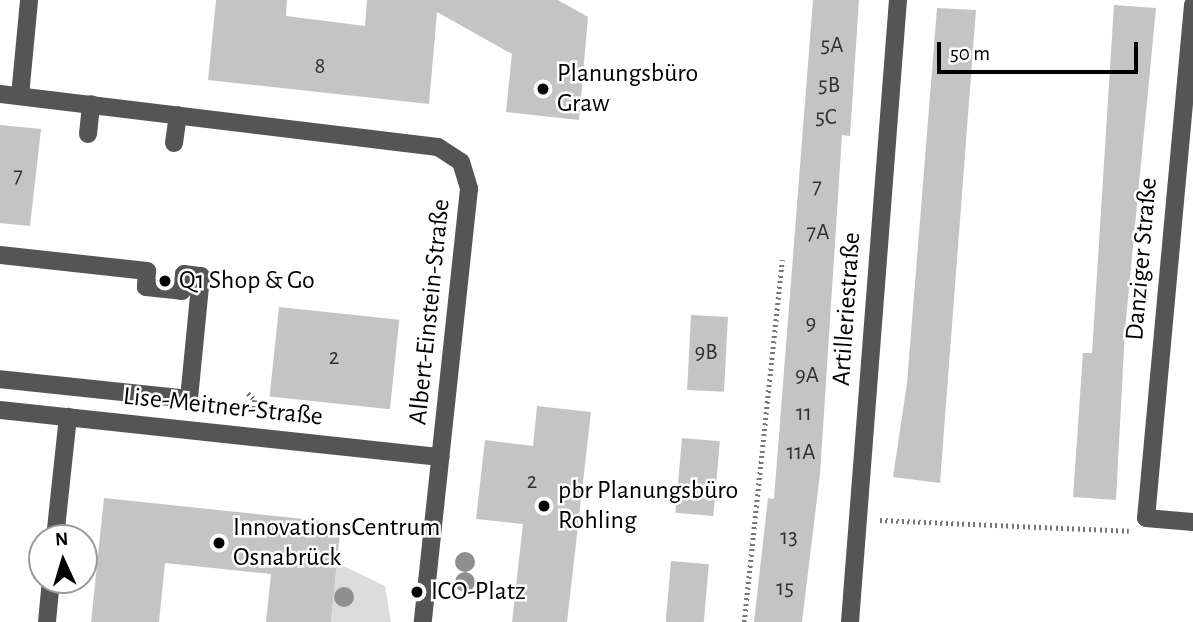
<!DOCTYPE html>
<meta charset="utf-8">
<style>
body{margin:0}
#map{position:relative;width:1193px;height:622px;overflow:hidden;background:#fff;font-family:"Alegreya Sans",sans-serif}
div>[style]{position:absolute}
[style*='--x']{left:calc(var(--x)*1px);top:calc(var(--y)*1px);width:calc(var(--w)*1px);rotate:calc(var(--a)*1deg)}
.green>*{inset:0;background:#dcdcdc}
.building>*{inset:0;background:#c4c4c4;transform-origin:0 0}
.path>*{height:4.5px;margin-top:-2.25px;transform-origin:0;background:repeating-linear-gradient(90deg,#777 0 2px,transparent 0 5.5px)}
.minor>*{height:18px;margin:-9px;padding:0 9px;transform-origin:9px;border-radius:9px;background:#555}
.trees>*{width:20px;height:20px;margin:-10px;border-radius:50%;background:#8f8f8f}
.dots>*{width:19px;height:19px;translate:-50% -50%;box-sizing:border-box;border:4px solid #fff;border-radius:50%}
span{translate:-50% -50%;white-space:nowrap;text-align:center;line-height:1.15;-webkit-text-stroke:5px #fff;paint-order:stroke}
.number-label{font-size:23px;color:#313131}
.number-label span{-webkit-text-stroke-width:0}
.poi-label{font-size:26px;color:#000}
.left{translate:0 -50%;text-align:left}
.street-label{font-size:26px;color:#000}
.north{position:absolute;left:28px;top:524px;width:70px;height:70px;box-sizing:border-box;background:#fff;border:2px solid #999;border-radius:50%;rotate:356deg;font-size:19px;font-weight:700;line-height:28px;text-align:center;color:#000}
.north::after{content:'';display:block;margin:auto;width:24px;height:32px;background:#000;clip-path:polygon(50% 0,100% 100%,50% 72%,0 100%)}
.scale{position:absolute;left:937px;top:42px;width:201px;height:32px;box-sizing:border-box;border:4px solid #000;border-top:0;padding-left:9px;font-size:21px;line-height:24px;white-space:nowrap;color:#000;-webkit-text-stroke:5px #fff;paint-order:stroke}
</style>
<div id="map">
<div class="green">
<div style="clip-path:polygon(337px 563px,385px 586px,391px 622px,331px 622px)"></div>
</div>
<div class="building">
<div style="clip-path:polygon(216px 0,287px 0,286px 16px,365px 26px,367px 0,558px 0,588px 17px,579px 120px,506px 112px,512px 54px,437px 12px,429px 104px,208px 80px)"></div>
<div style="clip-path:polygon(813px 0,859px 0,850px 136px,842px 135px,820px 474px,802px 622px,754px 622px,768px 498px,774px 499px)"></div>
<div style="clip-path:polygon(1114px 5px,1156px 8px,1125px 330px,1116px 500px,1073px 497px,1083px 353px,1092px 353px)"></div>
<div style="clip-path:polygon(937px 8px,976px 10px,940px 483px,893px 477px,907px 383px)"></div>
<div style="clip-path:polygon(0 125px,41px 129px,30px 226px,0 223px)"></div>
<div style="left:279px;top:307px;width:121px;height:90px;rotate:6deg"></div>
<div style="left:691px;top:315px;width:37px;height:75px;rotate:3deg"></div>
<div style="clip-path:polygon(537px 406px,591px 412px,567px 622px,512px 622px,523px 524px,476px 519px,485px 440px,533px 446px)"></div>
<div style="left:682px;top:438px;width:38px;height:75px;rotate:5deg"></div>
<div style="clip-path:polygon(104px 498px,341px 523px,331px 622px,266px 622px,271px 574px,165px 563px,159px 622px,91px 622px)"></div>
<div style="left:671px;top:561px;width:38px;height:61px;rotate:5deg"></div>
</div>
<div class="path">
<div style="--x:248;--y:393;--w:10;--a:45"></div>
<div style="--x:255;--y:400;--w:14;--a:94"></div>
<div style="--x:880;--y:520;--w:249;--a:2.5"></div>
<div style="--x:744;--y:622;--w:364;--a:-84"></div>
</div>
<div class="minor">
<div style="--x:1193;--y:5;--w:515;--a:95.23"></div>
<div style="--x:1146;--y:518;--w:47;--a:4.9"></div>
<div style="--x:0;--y:94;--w:441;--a:6.9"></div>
<div style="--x:438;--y:147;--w:27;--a:33"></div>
<div style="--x:461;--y:162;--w:28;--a:73"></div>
<div style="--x:469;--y:189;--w:435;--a:96.1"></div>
<div style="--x:20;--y:96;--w:96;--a:-84.6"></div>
<div style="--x:88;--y:134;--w:30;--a:-84"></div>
<div style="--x:174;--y:143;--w:28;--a:-82"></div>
<div style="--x:0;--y:255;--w:148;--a:6.2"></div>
<div style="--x:147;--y:271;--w:16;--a:94"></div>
<div style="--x:146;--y:287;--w:36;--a:6"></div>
<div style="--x:182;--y:291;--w:17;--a:-83"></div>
<div style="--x:184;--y:274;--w:17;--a:7"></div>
<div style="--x:201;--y:276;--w:124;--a:95.6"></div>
<div style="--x:189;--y:399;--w:190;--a:-174"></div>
<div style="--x:0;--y:410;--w:443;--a:6.1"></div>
<div style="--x:55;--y:538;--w:122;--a:-83.9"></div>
<div style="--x:47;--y:622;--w:42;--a:-84.6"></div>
<div style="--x:850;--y:622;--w:624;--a:-85.59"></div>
</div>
<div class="trees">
<div style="left:465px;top:562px"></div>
<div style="left:465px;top:582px"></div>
<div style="left:344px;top:597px"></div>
</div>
<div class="dots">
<div style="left:543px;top:89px;background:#000"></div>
<div style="left:165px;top:281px;background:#000"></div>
<div style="left:544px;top:506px;background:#000"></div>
<div style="left:219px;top:543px;background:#000"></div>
<div style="left:417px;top:592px;background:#000"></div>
</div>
<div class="number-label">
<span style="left:832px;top:46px">5A</span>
<span style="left:320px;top:67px">8</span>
<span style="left:829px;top:86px">5B</span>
<span style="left:826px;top:118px">5C</span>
<span style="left:18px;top:176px">7</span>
<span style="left:817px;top:187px">7</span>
<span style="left:818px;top:233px">7A</span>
<span style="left:811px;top:324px">9</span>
<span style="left:706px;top:353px">9B</span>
<span style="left:334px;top:358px">2</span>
<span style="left:807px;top:376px">9A</span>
<span style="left:804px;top:414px">11</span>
<span style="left:801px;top:453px">11A</span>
<span style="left:532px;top:482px">2</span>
<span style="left:789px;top:538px">13</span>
<span style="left:785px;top:589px">15</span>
</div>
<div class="poi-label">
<span class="left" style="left:557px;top:89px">Planungsbüro<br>Graw</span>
<span class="left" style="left:179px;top:281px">Q1 Shop &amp; Go</span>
<span class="left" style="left:558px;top:506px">pbr Planungsbüro<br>Rohling</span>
<span class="left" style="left:233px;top:543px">InnovationsCentrum<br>Osnabrück</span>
<span class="left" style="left:431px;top:592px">ICO-Platz</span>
</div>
<div class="street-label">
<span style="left:1142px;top:259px;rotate:-85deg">Danziger Straße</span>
<span style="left:847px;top:309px;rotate:-86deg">Artilleriestraße</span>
<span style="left:430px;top:312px;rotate:-84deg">Albert-Einstein-Straße</span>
<span style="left:223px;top:407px;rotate:6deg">Lise-Meitner-Straße</span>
</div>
<div class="north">N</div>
<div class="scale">50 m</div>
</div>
